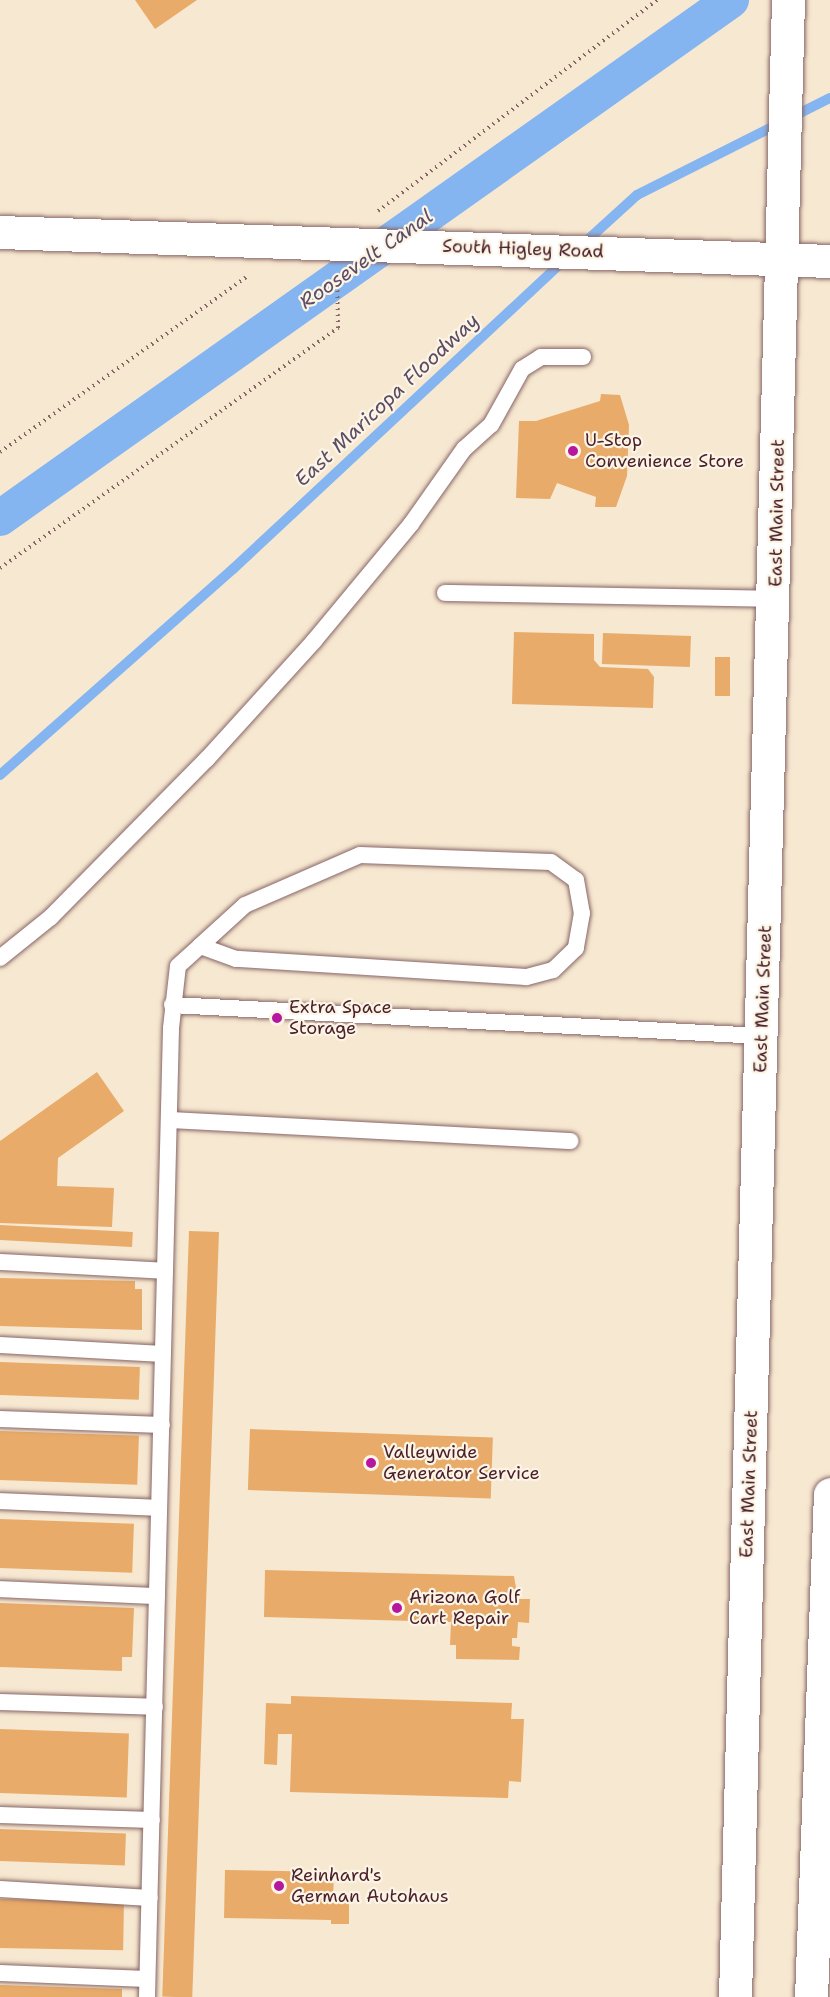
<!DOCTYPE html>
<style>
body{margin:0}
#map{position:relative;width:830px;height:1997px;overflow:hidden;background:#f7e8d1;font-family:"Shantell Sans",sans-serif}
div>[style]{position:absolute}
[style*='--x']{left:calc(var(--x)*1px);top:calc(var(--y)*1px);width:calc(var(--w)*1px);rotate:calc(var(--a)*1deg)}
.stream>*{height:10px;margin:-5px;padding:0 5px;transform-origin:5px;border-radius:5px;background:#85b5f1}
.canal>*{height:36px;margin:-18px;padding:0 18px;transform-origin:18px;border-radius:18px;background:#85b5f1}
.building>*{inset:0;background:#e8ab69;transform-origin:0 0}
.path>*{height:4px;margin-top:-2px;transform-origin:0;background:repeating-linear-gradient(90deg,#876565 0 1.5px,transparent 0 6px)}
.roads{filter:drop-shadow(0 0 2px #876565) drop-shadow(0 0 2px #876565)}
.lane>*{height:16px;margin:-8px;padding:0 8px;transform-origin:8px;border-radius:8px;background:#fff}
.secondary>*{height:33px;margin:-16.5px;padding:0 16.5px;transform-origin:16.5px;border-radius:16.5px;background:#fff}
.primary>*{height:33px;margin:-16.5px;padding:0 16.5px;transform-origin:16.5px;border-radius:16.5px;background:#fff}
.dots>*{width:16px;height:16px;translate:-50% -50%;box-sizing:border-box;border:3px solid #fcf5e5;border-radius:50%}
span{translate:-50% -50%;white-space:nowrap;text-align:center;line-height:1.15;-webkit-text-stroke:4.5px #fcf5e5;paint-order:stroke}
.street-label{font-size:18px;color:#4a1f2b}
.poi-label{font-size:18px;color:#4a1f2b}
.left{translate:0 -50%;text-align:left}
.water-label{font-size:20px;color:#5c4c66;font-style:italic}
</style>
<div id="map">
<div class="stream">
<div style="--x:582;--y:245;--w:74;--a:-42.3"></div>
<div style="--x:637;--y:195;--w:216;--a:-26.7"></div>
<div style="--x:0;--y:775;--w:311;--a:-41.5"></div>
<div style="--x:233;--y:569;--w:455;--a:-43"></div>
</div>
<div class="canal">
<div style="--x:0;--y:518;--w:896;--a:-35.32"></div>
</div>
<div class="building">
<div style="clip-path:polygon(135px 0,197px 0,155px 29px)"></div>
<div style="clip-path:polygon(601px 394px,620px 395px,629px 425px,627px 476px,616px 507px,595px 507px,596px 497px,557px 483px,550px 499px,516px 498px,519px 421px,536px 421px,600px 401px)"></div>
<div style="clip-path:polygon(514px 632px,594px 634px,594px 660px,600px 667px,648px 669px,654px 677px,653px 708px,512px 704px)"></div>
<div style="left:603px;top:633px;width:88px;height:31px;rotate:2deg"></div>
<div style="left:715px;top:657px;width:15px;height:39px"></div>
<div style="clip-path:polygon(97px 1072px,124px 1111px,58px 1158px,57px 1186px,114px 1188px,112px 1227px,0 1223px,0 1141px)"></div>
<div style="left:0;top:1225px;width:133px;height:15px;rotate:3deg"></div>
<div style="left:189px;top:1231px;width:30px;height:766px;rotate:2deg"></div>
<div style="clip-path:polygon(0 1278px,135px 1281px,135px 1289px,142px 1289px,142px 1330px,0 1326px)"></div>
<div style="left:0;top:1362px;width:140px;height:33px;rotate:2deg"></div>
<div style="left:250px;top:1429px;width:243px;height:61px;rotate:2deg"></div>
<div style="left:0;top:1431px;width:139px;height:49px;rotate:2deg"></div>
<div style="left:0;top:1519px;width:134px;height:49px;rotate:2deg"></div>
<div style="clip-path:polygon(265px 1570px,514px 1576px,518px 1599px,530px 1599px,529px 1623px,518px 1622px,517px 1638px,512px 1638px,512px 1646px,520px 1647px,519px 1660px,456px 1659px,456px 1645px,450px 1645px,451px 1622px,264px 1617px)"></div>
<div style="clip-path:polygon(0 1603px,134px 1608px,132px 1657px,122px 1657px,122px 1671px,0 1667px)"></div>
<div style="clip-path:polygon(291px 1696px,512px 1703px,511px 1719px,524px 1719px,521px 1782px,509px 1781px,508px 1798px,290px 1792px,292px 1734px,278px 1734px,277px 1765px,264px 1764px,266px 1703px,291px 1704px)"></div>
<div style="left:0;top:1729px;width:129px;height:64px;rotate:2deg"></div>
<div style="left:0;top:1829px;width:126px;height:32px;rotate:2deg"></div>
<div style="clip-path:polygon(225px 1870px,334px 1872px,333px 1899px,349px 1899px,349px 1924px,331px 1924px,331px 1920px,224px 1918px)"></div>
<div style="left:0;top:1899px;width:124px;height:49px;rotate:1deg"></div>
<div style="clip-path:polygon(0 1985px,122px 1989px,122px 1997px,0 1997px)"></div>
</div>
<div class="path">
<div style="--x:378;--y:211;--w:350;--a:-37.1"></div>
<div style="--x:0;--y:452;--w:305;--a:-35.4"></div>
<div style="--x:0;--y:568;--w:415;--a:-35.4"></div>
<div style="--x:338;--y:328;--w:52;--a:-91.1"></div>
</div>
<div class="roads">
<div class="lane">
<div style="--x:445;--y:593;--w:330;--a:1"></div>
<div style="--x:0;--y:958;--w:65;--a:-38.8"></div>
<div style="--x:51;--y:917;--w:222;--a:-45.4"></div>
<div style="--x:207;--y:759;--w:159;--a:-47.8"></div>
<div style="--x:314;--y:641;--w:152;--a:-50.3"></div>
<div style="--x:411;--y:524;--w:92;--a:-54.8"></div>
<div style="--x:464;--y:449;--w:36;--a:-42"></div>
<div style="--x:491;--y:425;--w:64;--a:-61"></div>
<div style="--x:522;--y:369;--w:22;--a:-32"></div>
<div style="--x:541;--y:357;--w:42;--a:0"></div>
<div style="--x:172;--y:1005;--w:591;--a:3.01"></div>
<div style="--x:169;--y:1120;--w:402;--a:3"></div>
<div style="--x:0;--y:1262;--w:165;--a:3.1"></div>
<div style="--x:0;--y:1345;--w:163;--a:3.2"></div>
<div style="--x:0;--y:1419;--w:162;--a:2.1"></div>
<div style="--x:0;--y:1501;--w:159;--a:2.5"></div>
<div style="--x:0;--y:1589;--w:157;--a:2.6"></div>
<div style="--x:0;--y:1702;--w:155;--a:1.8"></div>
<div style="--x:0;--y:1815;--w:152;--a:1.9"></div>
<div style="--x:0;--y:1889;--w:150;--a:3.4"></div>
<div style="--x:0;--y:1973;--w:147;--a:2.3"></div>
<div style="--x:147;--y:1997;--w:969;--a:-88.58"></div>
<div style="--x:171;--y:1028;--w:62;--a:-83.6"></div>
<div style="--x:178;--y:966;--w:30;--a:-42"></div>
<div style="--x:200;--y:946;--w:61;--a:-42.3"></div>
<div style="--x:245;--y:905;--w:125;--a:-23.5"></div>
<div style="--x:360;--y:855;--w:191;--a:2.1"></div>
<div style="--x:551;--y:862;--w:31;--a:36"></div>
<div style="--x:576;--y:880;--w:34;--a:80"></div>
<div style="--x:582;--y:913;--w:36;--a:100"></div>
<div style="--x:576;--y:948;--w:32;--a:136"></div>
<div style="--x:553;--y:970;--w:28;--a:165"></div>
<div style="--x:526;--y:977;--w:291;--a:-176.4"></div>
<div style="--x:236;--y:959;--w:38;--a:-160"></div>
</div>
<div class="secondary">
<div style="--x:0;--y:232;--w:831;--a:2"></div>
</div>
<div class="primary">
<div style="--x:735;--y:1997;--w:1998;--a:-88.48"></div>
<div style="--x:811;--y:1997;--w:503;--a:-87.84"></div>
</div>
</div>
<div class="dots">
<div style="left:573px;top:451px;background:#b5179e"></div>
<div style="left:277px;top:1018px;background:#b5179e"></div>
<div style="left:371px;top:1463px;background:#b5179e"></div>
<div style="left:397px;top:1608px;background:#b5179e"></div>
<div style="left:279px;top:1886px;background:#b5179e"></div>
</div>
<div class="street-label">
<span style="left:523px;top:249px;rotate:2deg">South Higley Road</span>
<span style="left:777px;top:513px;rotate:-89deg">East Main Street</span>
<span style="left:763px;top:999px;rotate:-88deg">East Main Street</span>
<span style="left:749px;top:1484px;rotate:-88deg">East Main Street</span>
</div>
<div class="poi-label">
<span class="left" style="left:585px;top:451px">U-Stop<br>Convenience Store</span>
<span class="left" style="left:289px;top:1018px">Extra Space<br>Storage</span>
<span class="left" style="left:383px;top:1463px">Valleywide<br>Generator Service</span>
<span class="left" style="left:409px;top:1608px">Arizona Golf<br>Cart Repair</span>
<span class="left" style="left:291px;top:1886px">Reinhard's<br>German Autohaus</span>
</div>
<div class="water-label">
<span style="left:366px;top:259px;rotate:-35deg">Roosevelt Canal</span>
<span style="left:387px;top:400px;rotate:-43deg">East Maricopa Floodway</span>
</div>
</div>
